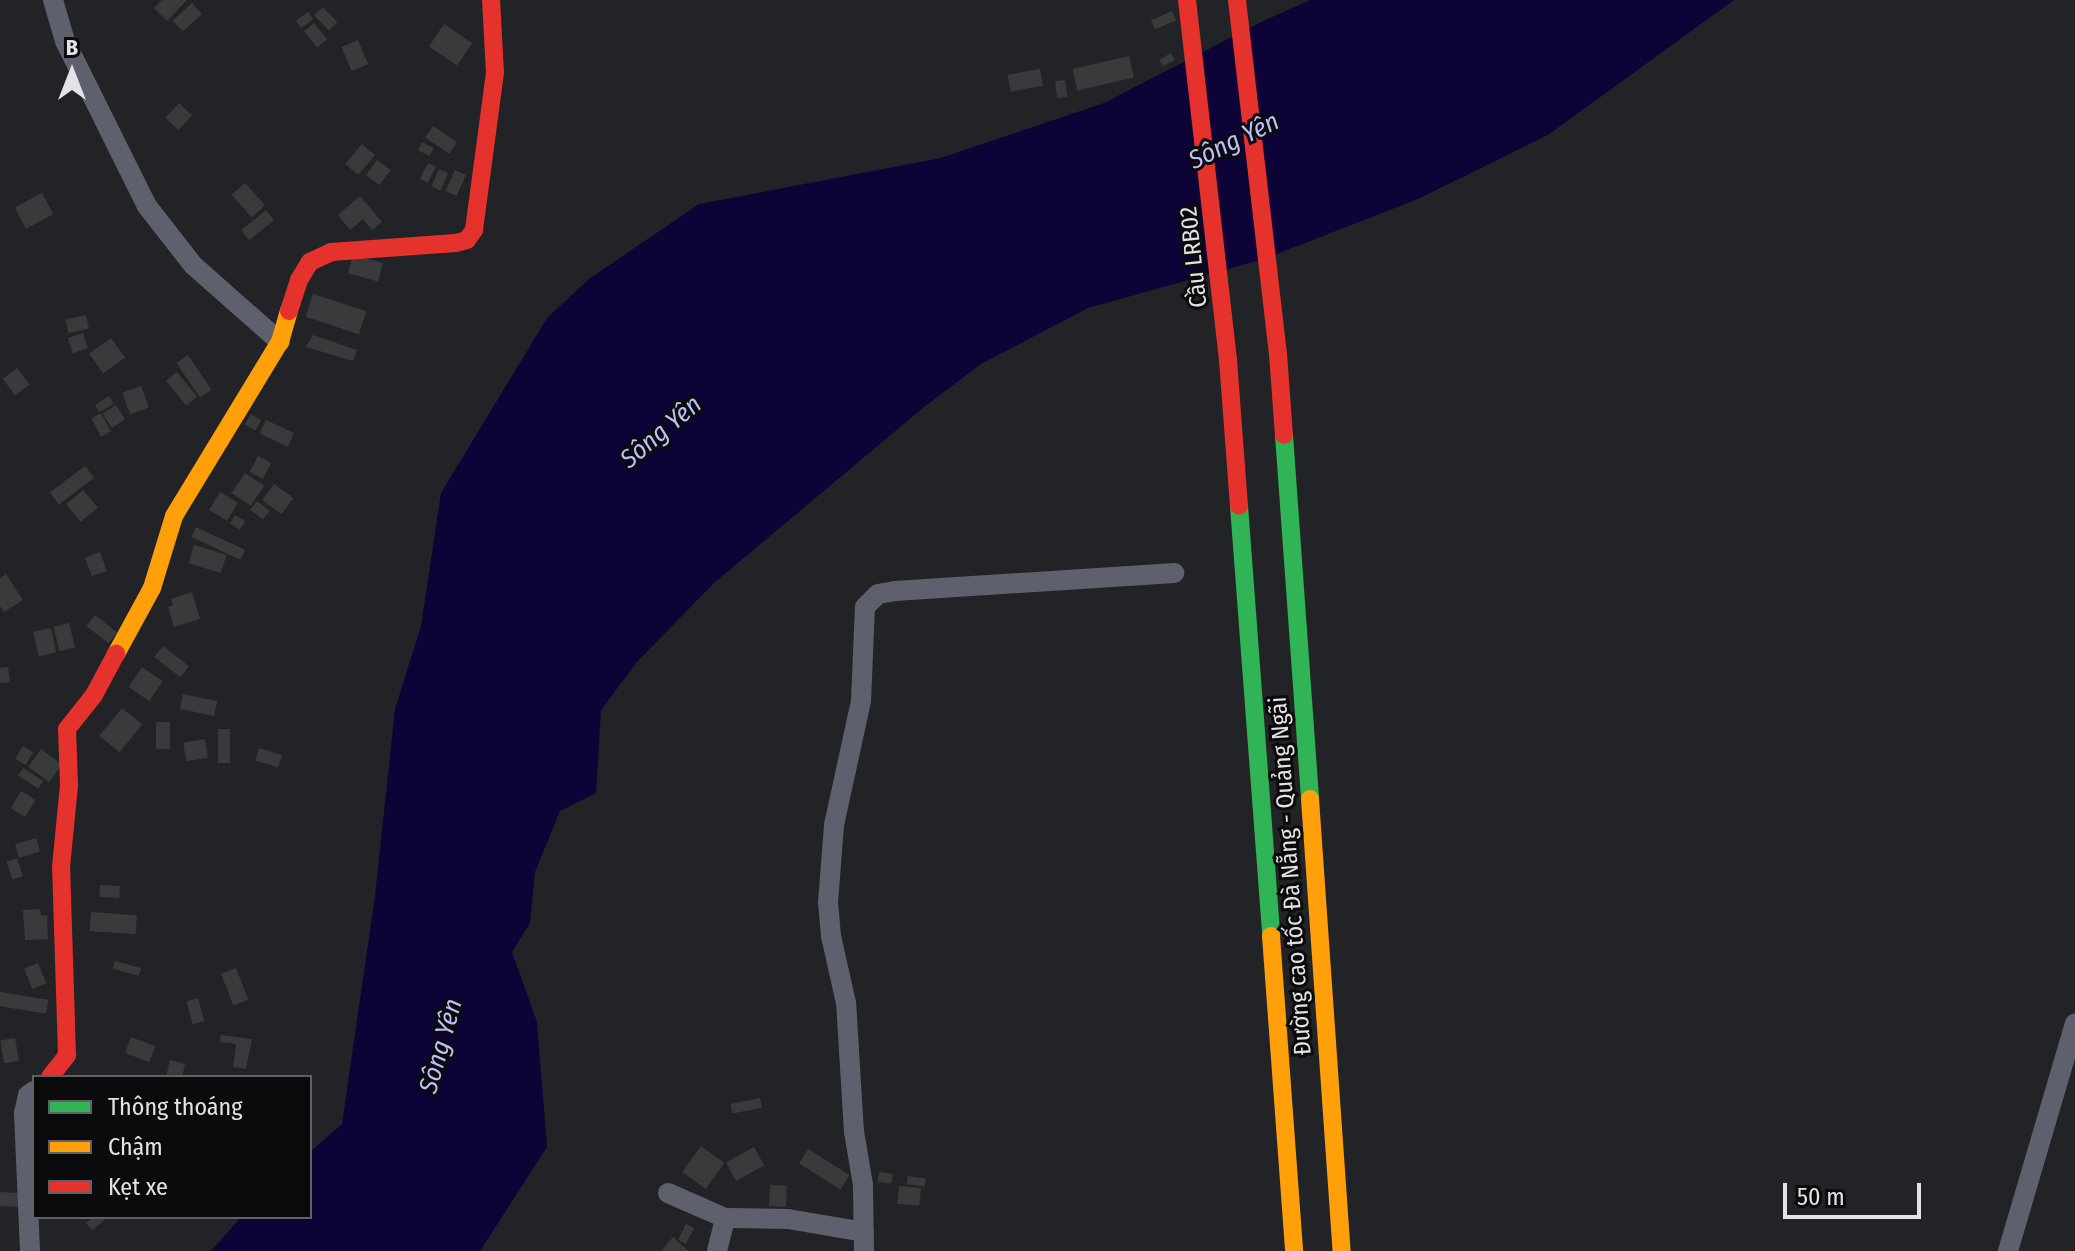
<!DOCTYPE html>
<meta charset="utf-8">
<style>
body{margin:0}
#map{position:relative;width:2075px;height:1251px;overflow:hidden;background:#222326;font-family:"Fira Sans Condensed",sans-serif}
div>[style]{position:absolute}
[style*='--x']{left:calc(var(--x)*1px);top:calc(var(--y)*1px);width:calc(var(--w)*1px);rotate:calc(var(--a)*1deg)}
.water>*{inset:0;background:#0e0336}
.building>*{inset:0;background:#393a3c;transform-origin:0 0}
.street>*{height:20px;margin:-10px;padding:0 10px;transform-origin:10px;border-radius:10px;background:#5f606d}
.fast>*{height:18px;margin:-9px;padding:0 9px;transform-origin:9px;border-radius:9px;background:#30b455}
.slow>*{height:18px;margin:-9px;padding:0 9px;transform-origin:9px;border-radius:9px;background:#ff9f0a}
.jam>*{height:18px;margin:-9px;padding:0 9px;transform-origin:9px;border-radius:9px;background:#e5322d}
span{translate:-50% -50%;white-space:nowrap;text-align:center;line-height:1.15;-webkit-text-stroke:6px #0b0b0e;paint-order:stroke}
.street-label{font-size:24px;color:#e3e3e7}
.water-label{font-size:26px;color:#bbbff9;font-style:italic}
.legend{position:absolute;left:32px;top:1075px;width:280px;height:144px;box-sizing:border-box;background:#0b0b0e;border:2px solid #616165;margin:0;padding:10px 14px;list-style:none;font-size:24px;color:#e3e3e7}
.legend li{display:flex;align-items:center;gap:16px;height:40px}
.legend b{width:40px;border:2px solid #616165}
.north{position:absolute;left:32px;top:32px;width:80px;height:80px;-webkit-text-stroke:6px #0b0b0e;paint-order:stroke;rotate:0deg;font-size:22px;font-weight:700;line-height:32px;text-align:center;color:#e3e3e7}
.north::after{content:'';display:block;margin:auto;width:28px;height:36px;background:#e3e3e7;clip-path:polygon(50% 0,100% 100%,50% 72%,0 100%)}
.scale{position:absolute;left:1783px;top:1183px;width:138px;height:36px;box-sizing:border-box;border:4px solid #e3e3e7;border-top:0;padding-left:10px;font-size:24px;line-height:28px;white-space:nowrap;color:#e3e3e7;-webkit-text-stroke:6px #0b0b0e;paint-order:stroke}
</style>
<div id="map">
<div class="water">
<div style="clip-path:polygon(1310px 0,1734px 0,1548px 135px,1418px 199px,1264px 259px,1088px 308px,981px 364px,924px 407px,714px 583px,636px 663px,601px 710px,596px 793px,560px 811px,535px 872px,530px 923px,512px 952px,537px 1022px,547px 1147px,480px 1251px,211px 1251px,241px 1217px,310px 1217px,310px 1152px,342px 1124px,375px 896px,395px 709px,421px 626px,441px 493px,547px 318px,589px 279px,699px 204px,941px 158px,1104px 103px,1261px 22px)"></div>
</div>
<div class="building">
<div style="clip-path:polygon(162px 0,187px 0,167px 21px,154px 8px)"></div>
<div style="left:192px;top:3px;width:15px;height:26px;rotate:48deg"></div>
<div style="left:323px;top:7px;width:21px;height:12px;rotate:47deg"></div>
<div style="left:1172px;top:11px;width:10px;height:23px;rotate:66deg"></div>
<div style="left:308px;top:12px;width:9px;height:15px;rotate:54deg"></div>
<div style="left:314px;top:23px;width:21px;height:13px;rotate:51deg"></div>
<div style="left:444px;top:24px;width:34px;height:27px;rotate:34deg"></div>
<div style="left:358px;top:40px;width:26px;height:18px;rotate:67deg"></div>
<div style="clip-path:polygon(1171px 53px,1175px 60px,1163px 66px,1159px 60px)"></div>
<div style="left:1129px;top:56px;width:22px;height:58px;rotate:77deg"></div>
<div style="left:1040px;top:69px;width:17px;height:33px;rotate:80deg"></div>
<div style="left:1065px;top:80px;width:17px;height:10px;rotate:83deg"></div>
<div style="left:179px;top:103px;width:18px;height:20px;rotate:43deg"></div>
<div style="left:433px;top:126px;width:29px;height:14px;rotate:34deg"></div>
<div style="left:422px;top:142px;width:13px;height:9px;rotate:27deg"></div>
<div style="left:362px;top:144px;width:17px;height:26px;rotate:40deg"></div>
<div style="left:377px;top:160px;width:17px;height:19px;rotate:36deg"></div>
<div style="left:428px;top:163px;width:9px;height:18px;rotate:27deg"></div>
<div style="left:439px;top:169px;width:10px;height:19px;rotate:24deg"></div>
<div style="left:455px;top:170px;width:12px;height:23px;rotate:24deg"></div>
<div style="left:245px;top:183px;width:30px;height:18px;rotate:48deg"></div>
<div style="left:42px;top:193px;width:24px;height:31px;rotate:62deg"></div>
<div style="clip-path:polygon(360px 196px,382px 222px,372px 230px,363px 219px,350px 230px,338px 215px)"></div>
<div style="left:266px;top:210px;width:13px;height:32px;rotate:51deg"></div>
<div style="left:353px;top:255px;width:31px;height:19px;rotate:15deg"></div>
<div style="left:313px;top:294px;width:56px;height:24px;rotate:18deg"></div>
<div style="left:86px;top:315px;width:14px;height:21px;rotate:78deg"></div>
<div style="left:83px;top:333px;width:16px;height:16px;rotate:72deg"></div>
<div style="clip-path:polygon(313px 335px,357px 350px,353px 361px,306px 347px)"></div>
<div style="left:111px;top:338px;width:24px;height:27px;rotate:54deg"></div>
<div style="left:188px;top:355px;width:42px;height:14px;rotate:56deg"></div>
<div style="left:17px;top:368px;width:21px;height:18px;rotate:53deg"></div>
<div style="left:177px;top:372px;width:32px;height:14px;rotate:51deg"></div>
<div style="left:141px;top:386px;width:23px;height:20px;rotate:70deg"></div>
<div style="clip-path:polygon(109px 396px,114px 404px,99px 412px,95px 405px)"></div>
<div style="left:116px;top:405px;width:17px;height:16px;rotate:57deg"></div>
<div style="left:101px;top:413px;width:21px;height:11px;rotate:62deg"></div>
<div style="left:251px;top:414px;width:12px;height:12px;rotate:31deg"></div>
<div style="left:266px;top:420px;width:31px;height:15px;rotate:25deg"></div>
<div style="left:258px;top:456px;width:15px;height:18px;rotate:28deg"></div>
<div style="left:85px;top:466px;width:15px;height:44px;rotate:53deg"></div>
<div style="left:245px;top:473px;width:23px;height:24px;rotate:34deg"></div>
<div style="left:274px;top:484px;width:24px;height:20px;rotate:36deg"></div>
<div style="left:83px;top:490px;width:23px;height:22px;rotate:50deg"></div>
<div style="left:220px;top:492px;width:21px;height:21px;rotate:31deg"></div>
<div style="left:257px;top:501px;width:16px;height:11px;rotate:38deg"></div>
<div style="left:235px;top:515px;width:12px;height:10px;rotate:31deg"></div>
<div style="left:196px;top:527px;width:54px;height:11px;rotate:25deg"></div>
<div style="left:194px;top:545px;width:34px;height:19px;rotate:17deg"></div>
<div style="left:100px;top:552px;width:20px;height:16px;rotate:70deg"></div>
<div style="clip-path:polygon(6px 574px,23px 600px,4px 612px,0 606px,0 578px)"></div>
<div style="clip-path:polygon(192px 592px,200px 619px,174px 627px,168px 607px,173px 605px,171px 599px)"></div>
<div style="left:95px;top:615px;width:28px;height:14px;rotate:38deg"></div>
<div style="left:69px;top:623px;width:25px;height:16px;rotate:76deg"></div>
<div style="left:51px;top:628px;width:25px;height:18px;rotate:78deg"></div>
<div style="left:163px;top:646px;width:33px;height:14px;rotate:38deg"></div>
<div style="clip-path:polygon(8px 667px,10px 682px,0 683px,0 668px)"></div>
<div style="left:142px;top:667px;width:25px;height:24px;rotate:34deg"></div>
<div style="left:183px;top:694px;width:35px;height:15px;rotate:12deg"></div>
<div style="left:122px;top:708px;width:26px;height:36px;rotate:39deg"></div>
<div style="left:170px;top:722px;width:27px;height:14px;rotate:90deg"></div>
<div style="left:218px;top:729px;width:12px;height:34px"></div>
<div style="left:205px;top:739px;width:19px;height:22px;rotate:81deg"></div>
<div style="left:23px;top:746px;width:12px;height:15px;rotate:31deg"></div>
<div style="left:259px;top:748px;width:24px;height:13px;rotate:17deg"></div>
<div style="left:41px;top:749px;width:26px;height:22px;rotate:36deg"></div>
<div style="left:23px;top:768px;width:24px;height:9px;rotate:33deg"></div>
<div style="left:21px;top:791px;width:17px;height:20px;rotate:31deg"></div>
<div style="left:36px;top:838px;width:14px;height:22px;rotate:73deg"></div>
<div style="left:17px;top:858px;width:19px;height:11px;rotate:72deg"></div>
<div style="left:100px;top:885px;width:20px;height:12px;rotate:3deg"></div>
<div style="clip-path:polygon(40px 909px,41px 916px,47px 915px,48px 939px,25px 940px,23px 910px)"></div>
<div style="left:91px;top:912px;width:46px;height:19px;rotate:4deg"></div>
<div style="left:115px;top:961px;width:27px;height:8px;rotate:15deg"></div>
<div style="left:38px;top:963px;width:22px;height:15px;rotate:68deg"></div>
<div style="left:236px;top:968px;width:34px;height:16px;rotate:69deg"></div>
<div style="left:0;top:992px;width:49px;height:14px;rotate:9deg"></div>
<div style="left:198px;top:998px;width:24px;height:12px;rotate:75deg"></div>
<div style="clip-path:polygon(221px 1035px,252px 1039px,246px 1069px,233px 1067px,236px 1044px,220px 1042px)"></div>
<div style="left:131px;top:1037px;width:26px;height:17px;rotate:21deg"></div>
<div style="left:15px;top:1038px;width:23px;height:15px;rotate:80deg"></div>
<div style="clip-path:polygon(170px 1060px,185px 1064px,182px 1077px,166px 1077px)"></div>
<div style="left:760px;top:1098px;width:10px;height:30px;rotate:79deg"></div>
<div style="left:701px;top:1146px;width:29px;height:32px;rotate:36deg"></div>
<div style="left:754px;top:1147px;width:21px;height:32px;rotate:61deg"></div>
<div style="left:808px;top:1149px;width:49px;height:17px;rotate:32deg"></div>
<div style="left:879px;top:1172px;width:14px;height:10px;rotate:8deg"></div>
<div style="left:908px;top:1176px;width:18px;height:8px;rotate:9deg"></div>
<div style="left:770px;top:1185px;width:17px;height:21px;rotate:3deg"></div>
<div style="left:899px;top:1186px;width:22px;height:18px;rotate:5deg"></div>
<div style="left:0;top:1192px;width:22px;height:14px;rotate:3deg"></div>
<div style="clip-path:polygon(93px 1217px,105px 1220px,92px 1230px,86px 1223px)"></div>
<div style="left:686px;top:1224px;width:9px;height:18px;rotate:27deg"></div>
<div style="clip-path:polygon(673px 1237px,678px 1242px,689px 1251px,661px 1251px)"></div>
</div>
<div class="street">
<div style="--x:53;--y:0;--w:43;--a:73.7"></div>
<div style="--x:65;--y:41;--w:184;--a:63.6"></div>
<div style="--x:147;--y:206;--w:75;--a:52.1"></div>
<div style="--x:193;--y:265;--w:116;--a:41.5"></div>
<div style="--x:668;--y:1193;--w:62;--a:23.7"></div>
<div style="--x:725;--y:1218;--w:63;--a:0.9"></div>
<div style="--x:788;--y:1219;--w:77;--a:9.7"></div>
<div style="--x:30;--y:1251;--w:138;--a:-92.5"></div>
<div style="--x:24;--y:1113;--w:18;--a:-77"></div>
<div style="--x:28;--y:1095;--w:7;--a:-34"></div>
<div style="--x:717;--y:1251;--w:34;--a:-76"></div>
<div style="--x:864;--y:1251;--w:66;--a:-90.9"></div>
<div style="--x:863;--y:1185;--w:54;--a:-99.6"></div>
<div style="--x:854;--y:1132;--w:129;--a:-93.5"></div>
<div style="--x:846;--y:1003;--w:69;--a:-102.6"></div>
<div style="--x:831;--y:936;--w:34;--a:-95"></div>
<div style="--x:828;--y:902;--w:77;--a:-85.5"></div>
<div style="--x:834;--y:825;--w:127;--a:-77.7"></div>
<div style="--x:861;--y:701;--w:94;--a:-87.6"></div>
<div style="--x:865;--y:607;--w:18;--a:-45"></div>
<div style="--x:878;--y:594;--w:17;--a:-10"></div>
<div style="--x:895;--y:591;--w:280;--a:-3.7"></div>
<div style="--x:2008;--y:1251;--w:237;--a:-73.6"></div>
</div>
<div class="fast">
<div style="--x:1284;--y:435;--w:365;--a:85.9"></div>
<div style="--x:1239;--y:506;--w:431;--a:85.7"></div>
</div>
<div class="slow">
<div style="--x:116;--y:654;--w:75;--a:-61.4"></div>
<div style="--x:152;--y:588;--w:75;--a:-73"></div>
<div style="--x:174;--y:516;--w:204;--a:-58.7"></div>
<div style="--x:280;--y:342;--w:32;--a:-74"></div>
<div style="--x:1310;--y:799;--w:453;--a:86"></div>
<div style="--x:1271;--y:936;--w:316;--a:85.8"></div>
</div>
<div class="jam">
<div style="--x:1187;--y:0;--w:362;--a:83.5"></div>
<div style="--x:1228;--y:360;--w:146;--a:85.7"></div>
<div style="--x:1237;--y:0;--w:356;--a:83.4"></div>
<div style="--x:1278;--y:354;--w:81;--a:85.8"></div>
<div style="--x:289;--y:311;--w:33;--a:-72"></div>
<div style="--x:299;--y:280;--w:21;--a:-59"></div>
<div style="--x:310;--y:262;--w:23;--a:-25"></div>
<div style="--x:331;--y:252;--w:125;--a:-4.1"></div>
<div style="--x:456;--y:243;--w:11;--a:-15"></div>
<div style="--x:467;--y:240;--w:12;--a:-55"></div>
<div style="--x:474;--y:230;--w:158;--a:-82.4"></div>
<div style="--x:495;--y:73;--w:73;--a:-93.1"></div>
<div style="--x:50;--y:1077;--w:28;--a:-52"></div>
<div style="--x:67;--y:1055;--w:188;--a:-91.8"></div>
<div style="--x:61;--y:867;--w:82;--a:-84.4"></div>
<div style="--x:69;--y:785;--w:56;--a:-92"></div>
<div style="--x:67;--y:729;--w:43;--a:-51.5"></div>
<div style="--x:94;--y:695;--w:47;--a:-61.8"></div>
</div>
<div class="street-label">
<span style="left:1194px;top:257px;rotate:-96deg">Cầu LRB02</span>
<span style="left:1291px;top:876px;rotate:-94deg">Đường cao tốc Đà Nẵng - Quảng Ngãi</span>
</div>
<div class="water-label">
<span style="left:1234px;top:141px;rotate:-26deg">Sông Yên</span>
<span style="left:661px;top:432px;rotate:-40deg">Sông Yên</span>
<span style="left:441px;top:1046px;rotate:-74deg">Sông Yên</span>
</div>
<ul class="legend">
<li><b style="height:10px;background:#30b455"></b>Thông thoáng</li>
<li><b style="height:10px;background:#ff9f0a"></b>Chậm</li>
<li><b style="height:10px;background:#e5322d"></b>Kẹt xe</li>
</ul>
<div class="north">B</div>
<div class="scale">50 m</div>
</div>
